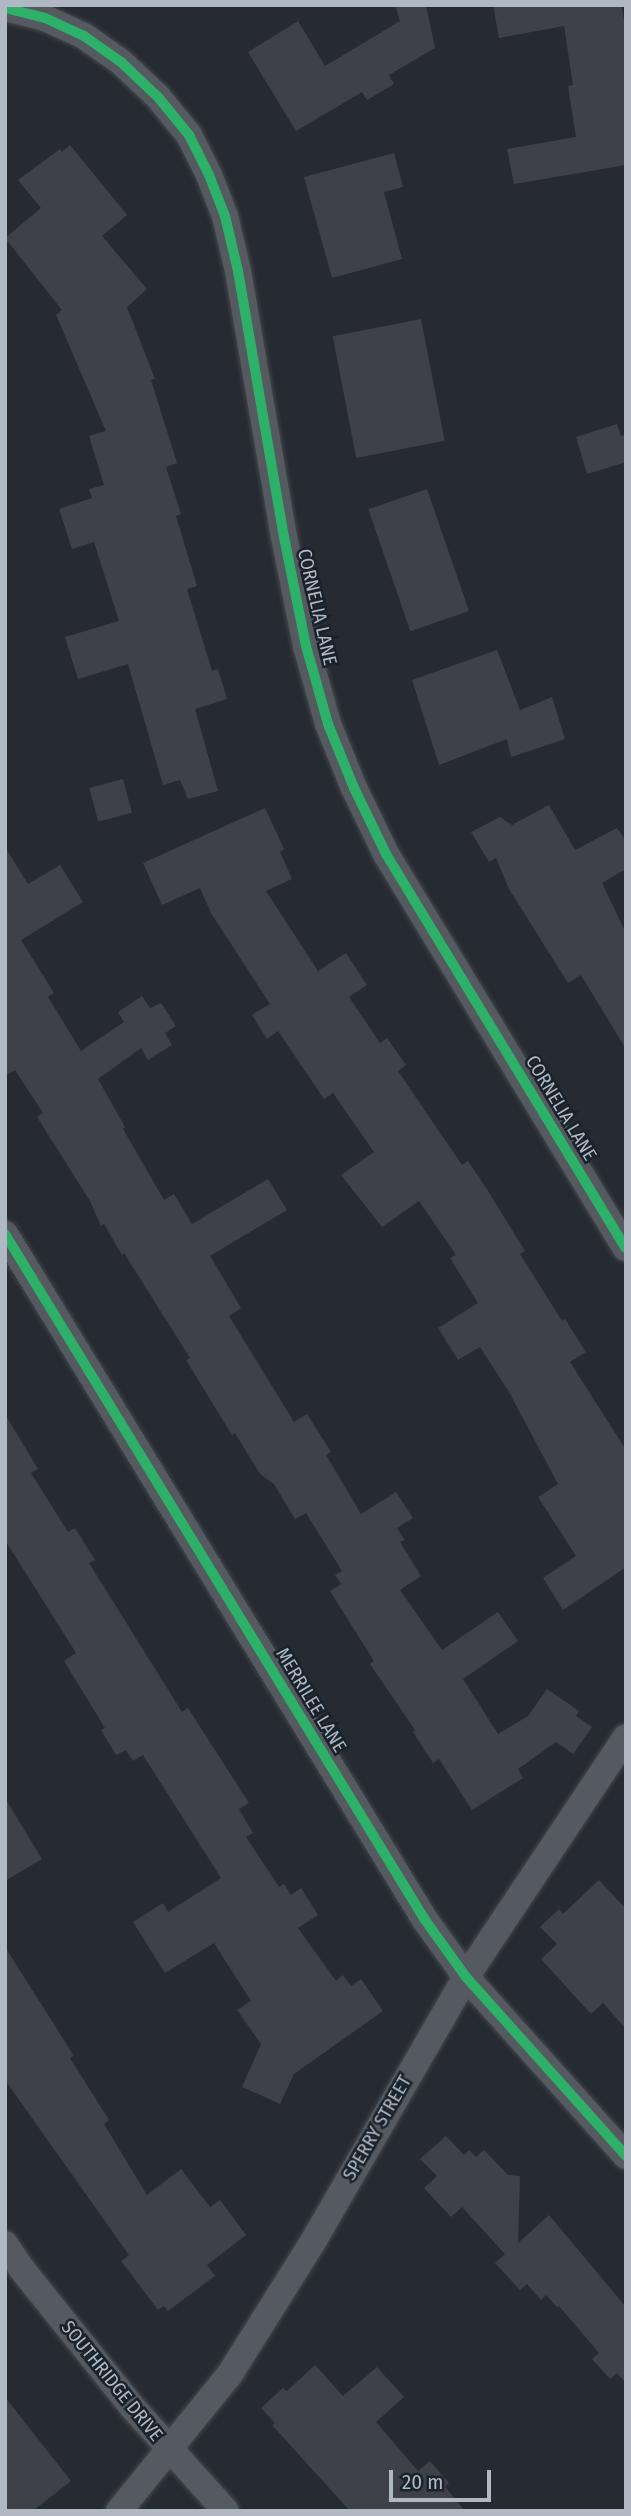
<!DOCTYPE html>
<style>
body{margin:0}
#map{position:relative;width:631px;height:2516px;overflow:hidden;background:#262b31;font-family:"Fira Sans Condensed",sans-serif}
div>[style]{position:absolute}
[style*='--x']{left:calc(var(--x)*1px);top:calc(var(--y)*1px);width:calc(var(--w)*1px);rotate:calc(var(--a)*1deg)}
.building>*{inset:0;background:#3e4248;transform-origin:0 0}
.roads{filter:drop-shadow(0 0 2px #44474c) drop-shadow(0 0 2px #44474c)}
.street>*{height:26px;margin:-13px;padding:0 13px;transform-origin:13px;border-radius:13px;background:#555a60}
.cycleway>*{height:10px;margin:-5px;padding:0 5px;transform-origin:5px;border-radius:5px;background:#2db169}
span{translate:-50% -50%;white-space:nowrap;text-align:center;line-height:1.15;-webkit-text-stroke:5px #1a222b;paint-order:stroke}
.street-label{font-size:19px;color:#afb8c3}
.frame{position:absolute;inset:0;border:7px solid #afb8c3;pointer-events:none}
.scale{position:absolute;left:389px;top:2470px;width:102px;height:32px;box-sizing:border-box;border:4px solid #afb8c3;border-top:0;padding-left:9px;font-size:21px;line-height:24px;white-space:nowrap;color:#afb8c3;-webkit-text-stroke:5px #1a222b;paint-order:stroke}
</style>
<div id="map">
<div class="building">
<div style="clip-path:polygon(395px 5px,426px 5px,435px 48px,389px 75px,394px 84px,367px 100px,362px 92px,296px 131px,248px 52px,298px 21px,325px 66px,400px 21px)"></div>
<div style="clip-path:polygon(493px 5px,621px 5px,626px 29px,626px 165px,514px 184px,507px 149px,576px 137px,568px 86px,573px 85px,564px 26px,499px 38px)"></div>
<div style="clip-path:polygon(70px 145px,127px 215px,102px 236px,147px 289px,127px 307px,155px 379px,151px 380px,177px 463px,166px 467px,181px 514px,176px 516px,197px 586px,187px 589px,212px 671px,218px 669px,227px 699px,195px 709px,218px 791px,188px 799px,180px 780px,163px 785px,128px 664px,78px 679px,65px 637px,119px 621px,94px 542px,72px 549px,59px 509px,92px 498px,89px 489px,104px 485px,89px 436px,106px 431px,56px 315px,62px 310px,5px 238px,41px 208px,18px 180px,60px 149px,62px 152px)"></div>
<div style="clip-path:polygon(394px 153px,403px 187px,384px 192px,402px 259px,332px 278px,304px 177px)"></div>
<div style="left:421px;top:319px;width:124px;height:90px;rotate:79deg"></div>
<div style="clip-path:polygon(617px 424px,621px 436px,626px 435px,626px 462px,587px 474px,576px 437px)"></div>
<div style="left:427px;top:489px;width:129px;height:62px;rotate:71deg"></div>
<div style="clip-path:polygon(497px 650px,520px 710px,552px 697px,565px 739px,511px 757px,507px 739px,439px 765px,412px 680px)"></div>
<div style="left:123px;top:779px;width:35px;height:35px;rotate:75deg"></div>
<div style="clip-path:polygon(549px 805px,575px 850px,617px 828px,626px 841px,626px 869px,602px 883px,626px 933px,626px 1049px,581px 975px,568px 983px,509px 889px,496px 858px,489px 862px,471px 832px,500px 817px,512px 825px)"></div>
<div style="clip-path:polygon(265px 808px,284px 849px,280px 852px,292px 879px,266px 891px,318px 971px,346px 953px,367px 985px,349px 997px,380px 1043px,387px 1038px,406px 1065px,398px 1071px,462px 1165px,468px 1161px,488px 1191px,525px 1251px,520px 1254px,562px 1321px,565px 1319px,586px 1352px,570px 1362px,626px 1450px,626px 1567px,563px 1610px,543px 1578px,576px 1556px,538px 1497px,558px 1484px,509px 1392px,480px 1347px,458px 1360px,438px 1328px,478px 1303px,450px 1258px,456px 1255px,419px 1201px,382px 1227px,341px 1175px,374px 1152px,333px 1093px,324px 1099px,278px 1031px,267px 1039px,252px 1015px,270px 1004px,211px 913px,200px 888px,162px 905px,143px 863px)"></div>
<div style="clip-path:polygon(5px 847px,28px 884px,60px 865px,83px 902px,21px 940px,54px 993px,48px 997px,81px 1051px,124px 1022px,118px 1012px,142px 996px,150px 1008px,161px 1003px,176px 1026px,165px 1033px,172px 1045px,148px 1060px,141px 1048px,98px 1079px,125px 1127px,123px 1129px,164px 1200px,174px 1194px,192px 1224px,268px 1179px,287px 1210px,210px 1256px,241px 1308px,229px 1316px,294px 1422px,307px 1414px,331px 1452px,326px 1455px,361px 1514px,396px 1492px,413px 1518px,397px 1528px,405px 1540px,400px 1542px,421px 1576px,400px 1590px,442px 1650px,498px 1612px,518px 1641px,463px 1679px,498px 1734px,528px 1716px,547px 1689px,579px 1711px,576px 1716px,592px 1727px,573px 1754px,556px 1742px,518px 1769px,523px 1778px,472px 1810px,439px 1759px,433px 1763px,413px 1732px,415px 1730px,370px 1664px,374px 1661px,330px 1591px,341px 1584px,335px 1575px,342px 1571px,306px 1513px,295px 1519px,274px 1484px,260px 1474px,235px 1433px,232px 1435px,186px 1360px,190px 1358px,124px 1253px,122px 1255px,104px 1224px,101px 1226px,90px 1201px,37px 1117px,43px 1113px,15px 1070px,5px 1076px)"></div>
<div style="clip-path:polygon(5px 1414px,38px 1469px,31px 1473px,68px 1532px,75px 1528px,95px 1560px,89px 1563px,182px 1712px,188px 1708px,249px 1803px,239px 1809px,253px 1833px,246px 1837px,279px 1887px,284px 1884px,291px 1895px,301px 1888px,318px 1915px,298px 1928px,336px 1981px,343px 1975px,351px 1986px,361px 1979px,383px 2011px,294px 2074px,280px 2104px,242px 2087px,261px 2044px,237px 2010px,251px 2001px,214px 1943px,165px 1973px,133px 1922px,163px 1903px,168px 1912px,221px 1878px,143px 1755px,133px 1761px,126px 1750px,116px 1755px,101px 1730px,105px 1728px,64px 1661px,76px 1653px,5px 1540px)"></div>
<div style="clip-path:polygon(5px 1798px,42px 1859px,5px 1881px)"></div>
<div style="clip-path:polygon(599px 1880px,626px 1909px,626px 2029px,603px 2003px,591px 2014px,541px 1959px,557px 1944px,540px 1927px,559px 1909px,563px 1914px)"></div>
<div style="clip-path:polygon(5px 1947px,74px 2056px,70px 2058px,109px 2120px,104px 2124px,147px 2195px,181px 2169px,210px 2207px,220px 2200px,246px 2235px,207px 2265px,215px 2276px,168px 2311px,164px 2306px,158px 2310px,121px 2261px,129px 2255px,5px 2080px)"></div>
<div style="clip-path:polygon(446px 2136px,464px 2155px,469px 2150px,476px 2157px,484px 2150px,508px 2175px,520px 2176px,518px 2243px,549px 2215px,626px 2307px,626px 2383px,617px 2373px,610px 2379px,592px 2359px,599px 2353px,559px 2306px,557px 2307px,546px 2295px,541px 2300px,527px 2284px,520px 2290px,495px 2263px,505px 2254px,462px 2207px,451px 2217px,424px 2188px,437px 2176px,420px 2159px)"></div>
<div style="clip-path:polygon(315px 2365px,343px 2396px,377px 2367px,404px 2397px,376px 2422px,418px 2471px,430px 2461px,449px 2483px,445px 2487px,465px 2511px,350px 2511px,272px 2425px,275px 2423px,261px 2408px,283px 2388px,287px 2391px)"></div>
<div style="clip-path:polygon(5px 2397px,71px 2481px,33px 2511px,5px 2511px)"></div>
</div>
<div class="roads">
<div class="street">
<div style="--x:5;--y:8;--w:41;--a:14"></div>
<div style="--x:45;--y:18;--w:43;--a:24.8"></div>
<div style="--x:84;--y:36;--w:45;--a:35.1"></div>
<div style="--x:121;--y:62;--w:51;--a:43.4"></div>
<div style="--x:158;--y:97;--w:49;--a:50.8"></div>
<div style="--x:189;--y:135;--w:45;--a:63.4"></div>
<div style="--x:209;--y:175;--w:44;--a:68.7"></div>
<div style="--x:225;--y:216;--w:57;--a:76.7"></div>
<div style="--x:238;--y:271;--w:270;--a:80.2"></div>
<div style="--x:284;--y:537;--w:111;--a:78.6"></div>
<div style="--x:306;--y:646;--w:81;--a:74.2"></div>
<div style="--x:328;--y:724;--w:69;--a:67.9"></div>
<div style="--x:354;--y:788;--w:73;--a:64.1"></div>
<div style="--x:386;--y:854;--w:461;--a:58.7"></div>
<div style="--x:5;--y:1234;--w:804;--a:58.52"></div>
<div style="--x:425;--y:1920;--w:70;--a:54.3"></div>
<div style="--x:466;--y:1977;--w:240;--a:48.2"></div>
<div style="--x:5;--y:2244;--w:29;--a:56"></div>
<div style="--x:21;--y:2268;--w:181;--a:51.3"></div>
<div style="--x:134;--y:2409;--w:137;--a:48"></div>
<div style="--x:119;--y:2511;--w:176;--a:-51"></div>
<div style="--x:230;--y:2374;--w:158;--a:-57.9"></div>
<div style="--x:314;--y:2240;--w:304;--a:-60"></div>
<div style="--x:466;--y:1977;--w:288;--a:-56.3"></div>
</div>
</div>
<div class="cycleway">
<div style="--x:5;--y:8;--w:41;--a:14"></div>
<div style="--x:45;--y:18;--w:43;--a:24.8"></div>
<div style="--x:84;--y:36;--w:45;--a:35.1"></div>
<div style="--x:121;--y:62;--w:51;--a:43.4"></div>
<div style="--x:158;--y:97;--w:49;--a:50.8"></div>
<div style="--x:189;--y:135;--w:45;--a:63.4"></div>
<div style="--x:209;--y:175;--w:44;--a:68.7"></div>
<div style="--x:225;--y:216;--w:57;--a:76.7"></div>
<div style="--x:238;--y:271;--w:270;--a:80.2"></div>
<div style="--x:284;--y:537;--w:111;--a:78.6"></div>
<div style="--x:306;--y:646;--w:81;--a:74.2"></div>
<div style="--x:328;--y:724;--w:69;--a:67.9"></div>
<div style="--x:354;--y:788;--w:73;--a:64.1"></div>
<div style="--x:386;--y:854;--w:461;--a:58.7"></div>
<div style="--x:5;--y:1234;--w:804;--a:58.52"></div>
<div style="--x:425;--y:1920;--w:70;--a:54.3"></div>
<div style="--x:466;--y:1977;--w:240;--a:48.2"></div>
</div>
<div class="street-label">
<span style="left:317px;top:607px;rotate:77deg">CORNELIA LANE</span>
<span style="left:561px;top:1108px;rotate:59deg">CORNELIA LANE</span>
<span style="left:311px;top:1700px;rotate:59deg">MERRILEE LANE</span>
<span style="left:377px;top:2128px;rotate:-60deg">SPERRY STREET</span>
<span style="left:112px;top:2381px;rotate:51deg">SOUTHRIDGE DRIVE</span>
</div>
<div class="frame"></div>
<div class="scale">20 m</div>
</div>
